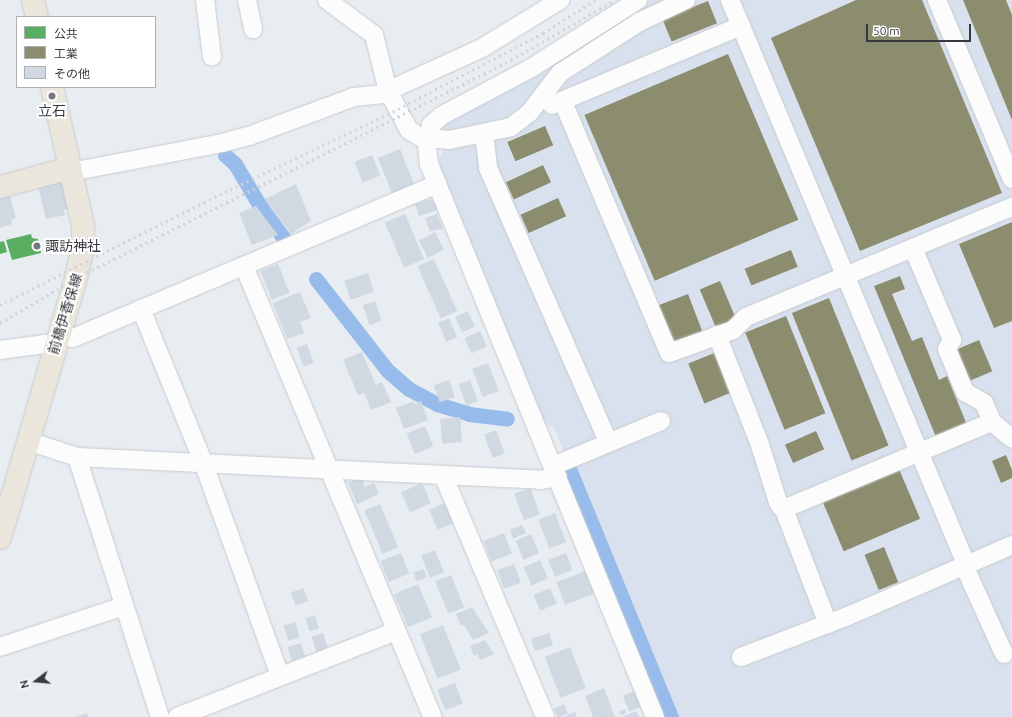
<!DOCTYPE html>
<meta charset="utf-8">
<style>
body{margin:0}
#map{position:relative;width:1012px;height:717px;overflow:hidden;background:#e8edf2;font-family:Ubuntu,"Noto Sans JP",sans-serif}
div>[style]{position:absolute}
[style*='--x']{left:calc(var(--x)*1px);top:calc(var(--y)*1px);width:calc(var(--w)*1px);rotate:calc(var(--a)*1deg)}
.built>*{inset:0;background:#d8e1ed}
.public>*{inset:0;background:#5aae61}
.industry>*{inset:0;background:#8c8c6e;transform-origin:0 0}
.canal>*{height:15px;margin:-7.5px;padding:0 7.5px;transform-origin:7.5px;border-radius:7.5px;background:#97bbea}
.building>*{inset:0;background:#d0d8e2;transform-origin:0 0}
.roads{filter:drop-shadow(0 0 1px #c7cbcf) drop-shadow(0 0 1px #c7cbcf)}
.minor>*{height:18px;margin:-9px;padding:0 9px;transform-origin:9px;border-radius:9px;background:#fcfcfd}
.major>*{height:22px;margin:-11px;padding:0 11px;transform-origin:11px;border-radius:11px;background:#eae6db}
.rail>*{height:3px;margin-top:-1.5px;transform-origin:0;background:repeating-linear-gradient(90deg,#d1d3d4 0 2px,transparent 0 6px)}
.dots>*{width:11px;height:11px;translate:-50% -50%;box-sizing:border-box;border:2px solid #fff;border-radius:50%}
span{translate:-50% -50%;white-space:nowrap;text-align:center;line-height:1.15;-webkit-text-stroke:4px #fff;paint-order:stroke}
.poi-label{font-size:14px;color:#363a3e}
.left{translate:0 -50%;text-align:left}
.street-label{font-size:14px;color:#363a3e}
.legend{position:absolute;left:16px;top:16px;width:140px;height:72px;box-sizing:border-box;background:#fff;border:1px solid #afb0b2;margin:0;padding:5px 7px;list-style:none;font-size:12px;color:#363a3e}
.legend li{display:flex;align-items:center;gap:8px;height:20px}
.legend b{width:20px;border:1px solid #afb0b2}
.north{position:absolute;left:16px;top:661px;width:40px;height:40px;-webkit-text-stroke:3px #fff;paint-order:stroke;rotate:254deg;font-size:11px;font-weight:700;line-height:16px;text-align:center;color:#363a3e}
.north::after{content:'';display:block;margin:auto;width:14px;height:18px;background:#363a3e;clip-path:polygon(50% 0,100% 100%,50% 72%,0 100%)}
.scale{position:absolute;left:866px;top:24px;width:105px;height:18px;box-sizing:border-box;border:2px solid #363a3e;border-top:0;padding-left:5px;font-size:12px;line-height:14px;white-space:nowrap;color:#363a3e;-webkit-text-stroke:3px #fff;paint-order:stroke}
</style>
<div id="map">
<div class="built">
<div style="clip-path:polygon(650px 0,1012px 0,1011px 717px,674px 717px,554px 428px,545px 424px,443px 179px,439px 160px,443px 151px,442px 123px,595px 36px)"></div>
</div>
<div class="public">
<div style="clip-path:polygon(31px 234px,32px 238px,38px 239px,41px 253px,12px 260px,6px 240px)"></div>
<div style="clip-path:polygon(4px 241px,7px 252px,0 254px,0 242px)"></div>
</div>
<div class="industry">
<div style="clip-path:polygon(856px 0,922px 0,1002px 193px,860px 251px,771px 38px)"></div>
<div style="clip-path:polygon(963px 0,1006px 0,1012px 15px,1012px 120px)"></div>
<div style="left:708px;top:1px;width:24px;height:49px;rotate:68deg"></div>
<div style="left:728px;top:54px;width:180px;height:156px;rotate:67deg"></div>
<div style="left:545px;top:126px;width:21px;height:41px;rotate:67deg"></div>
<div style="left:543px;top:165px;width:19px;height:41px;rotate:65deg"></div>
<div style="left:558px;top:198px;width:20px;height:41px;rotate:66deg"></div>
<div style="clip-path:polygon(1012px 222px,1012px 321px,994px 328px,959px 244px)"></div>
<div style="left:791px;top:250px;width:18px;height:50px;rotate:68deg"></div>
<div style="clip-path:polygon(900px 276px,905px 289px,892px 294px,912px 341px,922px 337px,939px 380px,947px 376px,967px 425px,936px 437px,874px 286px)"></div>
<div style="left:720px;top:281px;width:44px;height:22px;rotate:67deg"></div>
<div style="left:688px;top:294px;width:43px;height:35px;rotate:69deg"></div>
<div style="left:829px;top:298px;width:159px;height:40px;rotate:68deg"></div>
<div style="left:786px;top:316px;width:105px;height:44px;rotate:68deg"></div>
<div style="left:979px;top:340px;width:34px;height:27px;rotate:67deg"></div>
<div style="left:717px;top:352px;width:43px;height:31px;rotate:68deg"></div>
<div style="left:816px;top:431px;width:20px;height:34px;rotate:66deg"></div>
<div style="clip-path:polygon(1006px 455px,1012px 470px,1012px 478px,1001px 483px,992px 461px)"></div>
<div style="left:899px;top:469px;width:54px;height:83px;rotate:67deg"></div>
<div style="left:884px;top:547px;width:38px;height:21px;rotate:68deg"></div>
</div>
<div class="canal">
<div style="--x:225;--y:155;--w:13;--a:42"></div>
<div style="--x:235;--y:164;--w:49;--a:59.2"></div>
<div style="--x:260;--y:206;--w:47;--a:53.6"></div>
<div style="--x:316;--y:279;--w:115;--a:52"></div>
<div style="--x:387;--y:370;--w:29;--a:41"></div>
<div style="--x:409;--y:389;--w:32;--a:28"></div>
<div style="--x:437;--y:404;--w:34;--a:17"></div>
<div style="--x:469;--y:414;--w:38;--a:7"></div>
<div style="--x:570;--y:471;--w:266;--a:67.7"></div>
</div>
<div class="building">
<div style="left:400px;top:149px;width:41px;height:24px;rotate:68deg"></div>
<div style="left:372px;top:155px;width:22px;height:19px;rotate:68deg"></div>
<div style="clip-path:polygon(66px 179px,73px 208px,64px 210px,65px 215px,46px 219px,38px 187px)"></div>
<div style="clip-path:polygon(296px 184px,311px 221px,291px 234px,265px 199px)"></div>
<div style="clip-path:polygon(10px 196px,16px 218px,11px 220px,12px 224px,0 228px,0 199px)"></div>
<div style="clip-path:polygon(432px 199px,438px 210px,419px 216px,415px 204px)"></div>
<div style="clip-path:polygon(256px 206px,278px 235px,252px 245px,239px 213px)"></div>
<div style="left:405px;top:214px;width:49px;height:22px;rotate:67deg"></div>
<div style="clip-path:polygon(437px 214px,443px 229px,430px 231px,425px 218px)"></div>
<div style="left:435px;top:232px;width:20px;height:18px;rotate:63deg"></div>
<div style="left:434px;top:259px;width:57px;height:18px;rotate:66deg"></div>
<div style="left:278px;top:264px;width:31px;height:19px;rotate:68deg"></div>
<div style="left:368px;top:273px;width:20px;height:25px;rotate:72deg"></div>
<div style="clip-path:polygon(300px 292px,311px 318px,300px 322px,304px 333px,287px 339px,273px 303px)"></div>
<div style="left:375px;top:301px;width:21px;height:13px;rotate:71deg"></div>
<div style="left:468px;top:311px;width:17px;height:14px;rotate:66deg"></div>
<div style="left:449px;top:318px;width:21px;height:12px;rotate:67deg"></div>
<div style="left:480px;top:331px;width:17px;height:17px;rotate:66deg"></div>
<div style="left:307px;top:344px;width:20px;height:11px;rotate:70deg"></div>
<div style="clip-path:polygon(362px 352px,376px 385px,382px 382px,391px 402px,371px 410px,364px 393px,358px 395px,343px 360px)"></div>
<div style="left:488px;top:363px;width:30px;height:17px;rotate:69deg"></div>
<div style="left:449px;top:380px;width:18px;height:16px;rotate:71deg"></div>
<div style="left:470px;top:380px;width:23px;height:12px;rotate:70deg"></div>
<div style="clip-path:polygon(414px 401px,415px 404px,421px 401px,428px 420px,404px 429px,396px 408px)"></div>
<div style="left:460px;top:417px;width:25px;height:20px;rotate:85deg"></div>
<div style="left:425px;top:426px;width:22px;height:20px;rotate:68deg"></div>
<div style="left:496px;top:430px;width:25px;height:13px;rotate:69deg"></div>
<div style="clip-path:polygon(361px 477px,365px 487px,374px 483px,379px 494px,357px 504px,348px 483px)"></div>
<div style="left:422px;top:483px;width:22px;height:23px;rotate:66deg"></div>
<div style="left:530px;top:488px;width:28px;height:17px;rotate:69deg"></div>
<div style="left:449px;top:501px;width:22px;height:22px;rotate:66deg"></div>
<div style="left:380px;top:504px;width:47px;height:17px;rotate:67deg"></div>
<div style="left:555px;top:513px;width:31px;height:18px;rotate:69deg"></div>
<div style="clip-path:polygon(522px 525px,526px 533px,513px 539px,510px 530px)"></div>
<div style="left:504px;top:533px;width:22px;height:22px;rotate:69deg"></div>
<div style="left:531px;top:534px;width:21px;height:17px;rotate:67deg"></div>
<div style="left:435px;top:550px;width:24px;height:15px;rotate:68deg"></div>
<div style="left:401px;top:553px;width:22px;height:22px;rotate:68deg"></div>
<div style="left:566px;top:553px;width:18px;height:19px;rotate:68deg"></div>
<div style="left:540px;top:560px;width:20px;height:18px;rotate:66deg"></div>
<div style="left:514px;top:564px;width:20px;height:18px;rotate:70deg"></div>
<div style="left:424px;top:569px;width:9px;height:11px;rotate:72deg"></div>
<div style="left:585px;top:571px;width:24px;height:31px;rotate:68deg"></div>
<div style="left:451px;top:575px;width:35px;height:17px;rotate:68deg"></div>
<div style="left:418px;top:584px;width:36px;height:26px;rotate:67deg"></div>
<div style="left:303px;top:588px;width:14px;height:13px;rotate:69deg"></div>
<div style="left:550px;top:588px;width:17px;height:18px;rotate:66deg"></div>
<div style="clip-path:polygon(472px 607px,489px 633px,473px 640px,464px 625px,461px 626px,456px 614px)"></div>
<div style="left:315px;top:615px;width:14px;height:10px;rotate:73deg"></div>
<div style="left:295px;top:622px;width:16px;height:12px;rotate:72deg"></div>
<div style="left:443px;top:625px;width:48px;height:25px;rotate:68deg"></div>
<div style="left:323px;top:633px;width:16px;height:12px;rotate:72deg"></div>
<div style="left:549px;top:633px;width:13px;height:19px;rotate:72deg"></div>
<div style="clip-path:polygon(485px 640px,494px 654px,480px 660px,477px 654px,474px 656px,470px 646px)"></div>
<div style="left:301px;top:643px;width:14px;height:14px;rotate:73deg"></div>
<div style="left:570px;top:647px;width:44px;height:27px;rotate:69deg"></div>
<div style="left:455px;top:683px;width:22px;height:19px;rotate:69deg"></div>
<div style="clip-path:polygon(604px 688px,615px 717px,593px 717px,585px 696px)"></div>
<div style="left:635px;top:691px;width:17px;height:13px;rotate:69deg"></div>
<div style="left:564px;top:704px;width:10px;height:11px;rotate:66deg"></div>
<div style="clip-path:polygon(625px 709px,626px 713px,621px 715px,619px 712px)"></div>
<div style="clip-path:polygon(636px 711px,639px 717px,622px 717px)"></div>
<div style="clip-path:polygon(575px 712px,577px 717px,563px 717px)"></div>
<div style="clip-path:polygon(87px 713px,88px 717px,76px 717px)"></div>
</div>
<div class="roads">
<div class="minor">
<div style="--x:205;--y:0;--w:57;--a:83"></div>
<div style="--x:247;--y:0;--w:30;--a:78"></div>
<div style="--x:327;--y:0;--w:59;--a:36.7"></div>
<div style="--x:374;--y:35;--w:58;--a:76"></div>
<div style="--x:388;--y:91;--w:44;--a:61.7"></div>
<div style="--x:409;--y:130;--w:13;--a:32"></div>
<div style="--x:420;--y:137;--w:29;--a:6"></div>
<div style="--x:449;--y:140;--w:63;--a:-11.8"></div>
<div style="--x:511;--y:127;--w:24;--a:-38"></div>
<div style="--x:530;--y:112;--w:49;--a:-52.4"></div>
<div style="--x:560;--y:73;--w:94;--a:-32.8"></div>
<div style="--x:639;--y:22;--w:52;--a:-25.1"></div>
<div style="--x:638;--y:0;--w:125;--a:147.5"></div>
<div style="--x:533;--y:67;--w:104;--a:152"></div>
<div style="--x:441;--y:116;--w:13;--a:138"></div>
<div style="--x:431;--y:125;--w:21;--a:101"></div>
<div style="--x:427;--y:146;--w:18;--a:84"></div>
<div style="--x:429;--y:164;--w:22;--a:68"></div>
<div style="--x:437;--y:184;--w:576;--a:67.76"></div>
<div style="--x:730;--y:0;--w:611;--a:67.29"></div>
<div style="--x:966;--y:564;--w:8;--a:83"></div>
<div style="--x:967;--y:572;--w:90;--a:65.7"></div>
<div style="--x:937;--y:0;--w:194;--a:67.3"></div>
<div style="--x:563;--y:102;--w:272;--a:67.1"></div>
<div style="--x:669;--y:353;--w:68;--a:-19.8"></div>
<div style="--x:733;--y:330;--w:18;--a:-45"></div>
<div style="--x:746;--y:317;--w:288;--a:-22.5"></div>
<div style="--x:552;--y:105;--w:205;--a:-22.7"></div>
<div style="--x:484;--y:134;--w:34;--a:83"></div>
<div style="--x:488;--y:168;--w:300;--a:66.3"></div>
<div style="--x:70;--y:168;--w:11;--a:10"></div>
<div style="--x:81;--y:170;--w:144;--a:-10.8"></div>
<div style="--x:222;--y:143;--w:28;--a:-15"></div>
<div style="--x:249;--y:136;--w:112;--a:-20.4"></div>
<div style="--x:354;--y:97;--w:27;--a:-6"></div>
<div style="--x:381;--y:94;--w:111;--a:-24.5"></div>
<div style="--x:482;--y:48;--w:92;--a:-31.6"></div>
<div style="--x:913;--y:248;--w:100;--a:67"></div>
<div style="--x:952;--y:340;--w:10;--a:119"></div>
<div style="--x:947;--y:349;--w:47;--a:67.3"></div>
<div style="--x:965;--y:392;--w:22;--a:30"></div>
<div style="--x:984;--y:403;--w:21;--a:67"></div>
<div style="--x:244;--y:266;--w:489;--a:67.3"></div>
<div style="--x:141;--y:309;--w:165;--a:67.9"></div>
<div style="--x:203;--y:462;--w:227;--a:70.2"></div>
<div style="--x:58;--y:335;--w:15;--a:11"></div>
<div style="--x:73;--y:338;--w:395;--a:-22.9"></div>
<div style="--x:717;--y:335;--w:118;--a:68.6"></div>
<div style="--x:760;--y:445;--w:60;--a:72.5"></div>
<div style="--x:778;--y:502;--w:6;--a:59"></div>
<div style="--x:781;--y:507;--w:5;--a:11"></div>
<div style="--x:0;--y:350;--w:45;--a:-7.6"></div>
<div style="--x:45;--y:344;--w:10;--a:17"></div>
<div style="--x:28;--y:441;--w:52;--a:18.1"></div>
<div style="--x:77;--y:457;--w:464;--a:2.8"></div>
<div style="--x:540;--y:480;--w:18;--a:-9"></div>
<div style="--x:77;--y:457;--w:273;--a:72.3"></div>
<div style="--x:553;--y:466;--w:117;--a:-22.6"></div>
<div style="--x:443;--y:475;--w:263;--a:67.1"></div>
<div style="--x:828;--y:624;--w:120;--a:-111"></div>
<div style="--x:785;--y:512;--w:4;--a:-76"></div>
<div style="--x:786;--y:508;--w:223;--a:-22.7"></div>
<div style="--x:992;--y:422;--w:26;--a:40"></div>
<div style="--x:0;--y:647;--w:131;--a:-18.3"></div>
<div style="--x:741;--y:657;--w:115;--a:-21"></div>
<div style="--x:848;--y:616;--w:179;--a:-23.4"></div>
<div style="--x:177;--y:717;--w:235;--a:-21.4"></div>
</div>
<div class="major">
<div style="--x:33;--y:0;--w:17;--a:77"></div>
<div style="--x:0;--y:187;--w:73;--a:-15.2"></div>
<div style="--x:0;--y:538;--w:271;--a:-73.7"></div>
<div style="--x:76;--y:278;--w:33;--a:-78"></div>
<div style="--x:83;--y:246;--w:20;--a:-90"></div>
<div style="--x:83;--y:226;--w:142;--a:-102.6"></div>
</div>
</div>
<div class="rail">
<div style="--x:0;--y:305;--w:252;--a:-26.7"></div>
<div style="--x:225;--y:192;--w:192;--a:-25.6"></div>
<div style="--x:398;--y:109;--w:164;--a:-27.7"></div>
<div style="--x:543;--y:33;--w:62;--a:-32.4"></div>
<div style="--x:0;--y:323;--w:88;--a:-30.6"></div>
<div style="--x:76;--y:278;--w:487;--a:-26.6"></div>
<div style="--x:511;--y:60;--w:120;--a:-30"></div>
</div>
<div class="dots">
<div style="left:52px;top:96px;background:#74797d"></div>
<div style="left:37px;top:246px;background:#74797d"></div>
</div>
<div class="poi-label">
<span style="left:52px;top:111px">立石</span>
<span class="left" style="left:45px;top:246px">諏訪神社</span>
</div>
<div class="street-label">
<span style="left:65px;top:314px;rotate:-73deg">前橋伊香保線</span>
</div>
<ul class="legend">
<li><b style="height:11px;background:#5aae61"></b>公共</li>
<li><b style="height:11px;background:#8c8c6e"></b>工業</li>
<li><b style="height:11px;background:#d0d8e2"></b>その他</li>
</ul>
<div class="north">N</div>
<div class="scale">50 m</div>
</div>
